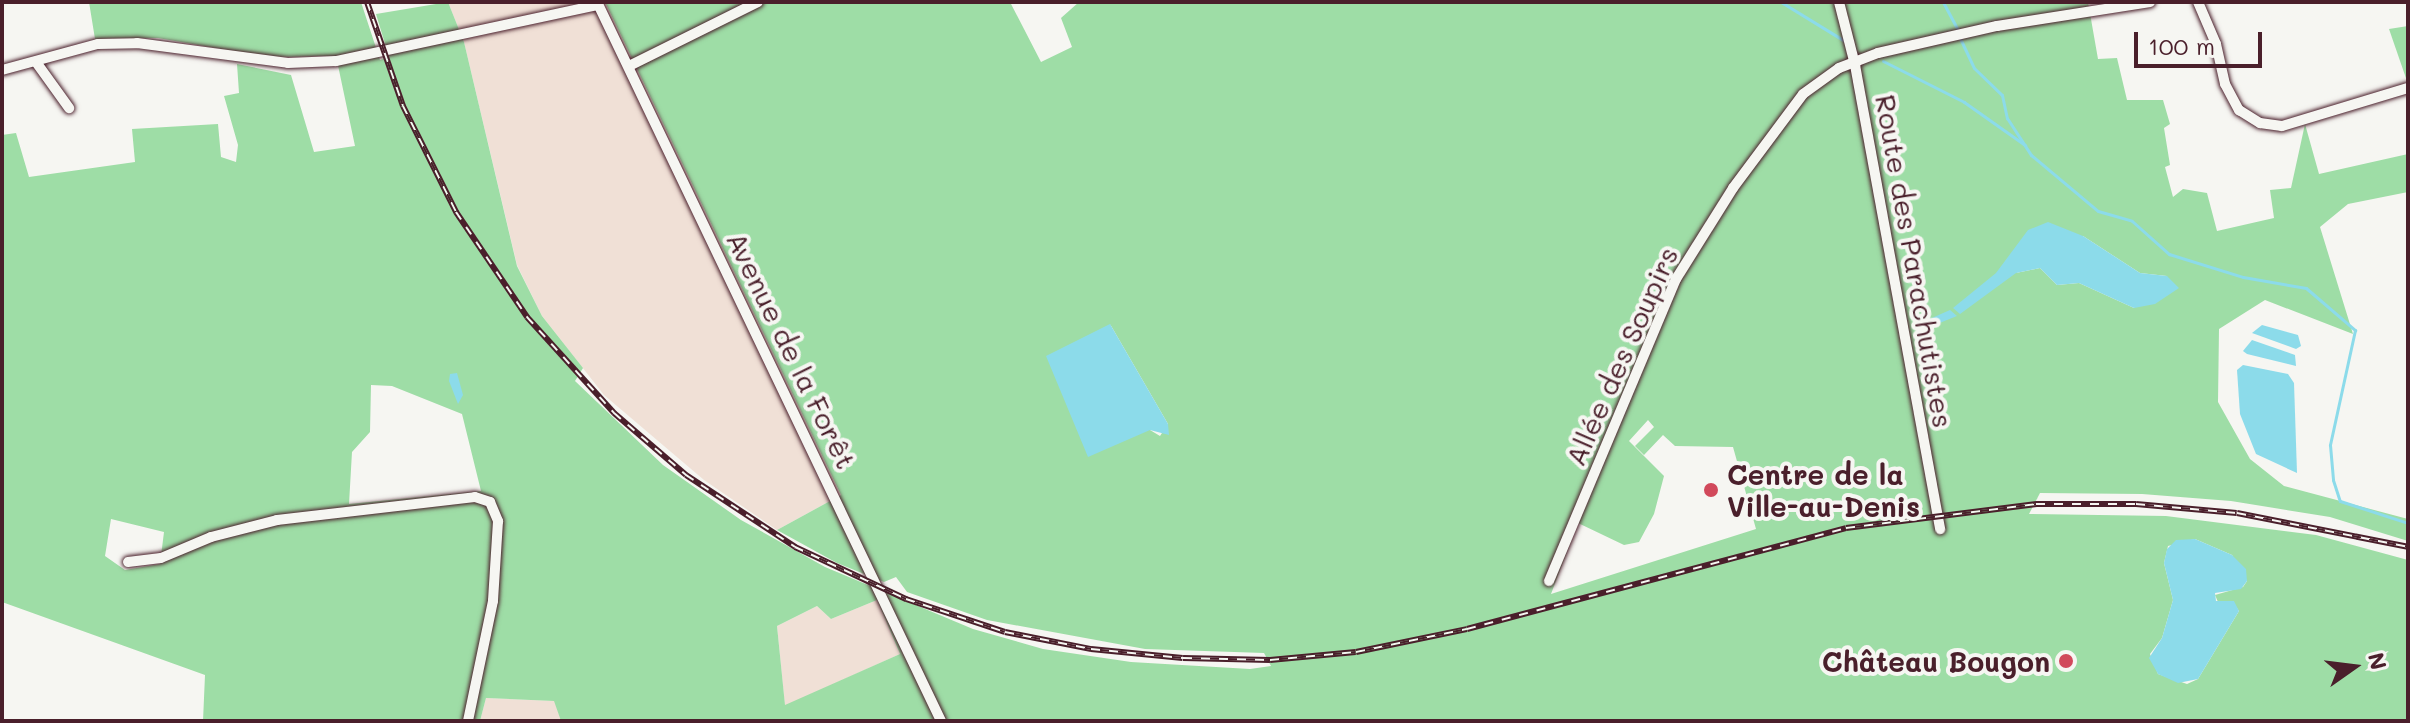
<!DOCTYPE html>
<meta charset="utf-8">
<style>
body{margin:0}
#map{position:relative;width:2410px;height:723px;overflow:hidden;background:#f6f6f2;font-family:Mali,sans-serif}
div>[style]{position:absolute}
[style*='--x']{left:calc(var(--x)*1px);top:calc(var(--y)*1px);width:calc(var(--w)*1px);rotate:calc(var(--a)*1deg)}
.built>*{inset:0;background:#f0e0d6}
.green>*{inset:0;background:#9edda6}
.water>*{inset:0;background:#8cdbea}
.stream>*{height:3px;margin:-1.5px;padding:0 1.5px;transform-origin:1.5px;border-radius:1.5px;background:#8cdbea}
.roads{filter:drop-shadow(0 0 2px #4a1f2b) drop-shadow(0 0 2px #4a1f2b)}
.minor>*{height:10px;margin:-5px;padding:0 5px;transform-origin:5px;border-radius:5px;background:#f6f6f2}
.rail>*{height:6px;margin-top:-3px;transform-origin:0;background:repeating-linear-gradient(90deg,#f6f6f2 0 9px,#4a1f2b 0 18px);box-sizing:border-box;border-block:2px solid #4a1f2b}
.dots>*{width:22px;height:22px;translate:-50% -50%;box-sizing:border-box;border:4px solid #f6f6f2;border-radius:50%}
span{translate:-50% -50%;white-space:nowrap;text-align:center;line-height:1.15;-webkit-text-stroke:8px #f6f6f2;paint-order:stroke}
.street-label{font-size:28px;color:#4a1f2b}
.poi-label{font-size:28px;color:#4a1f2b;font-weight:700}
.left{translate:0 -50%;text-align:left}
.right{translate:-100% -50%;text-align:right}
.frame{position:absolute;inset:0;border:4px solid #4a1f2b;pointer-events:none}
.north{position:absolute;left:2314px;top:627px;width:80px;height:80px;-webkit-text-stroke:6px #f6f6f2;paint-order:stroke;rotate:76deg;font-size:22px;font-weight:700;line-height:32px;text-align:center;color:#4a1f2b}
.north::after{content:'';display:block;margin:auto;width:28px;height:36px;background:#4a1f2b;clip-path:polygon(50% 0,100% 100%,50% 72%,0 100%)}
.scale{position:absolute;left:2134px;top:32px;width:128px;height:36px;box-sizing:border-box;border:4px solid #4a1f2b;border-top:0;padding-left:10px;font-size:24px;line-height:28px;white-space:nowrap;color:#4a1f2b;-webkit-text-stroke:6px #f6f6f2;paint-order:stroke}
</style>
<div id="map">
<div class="built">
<div style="clip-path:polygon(448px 2px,605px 2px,841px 495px,777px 530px,704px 480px,604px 395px,542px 316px,517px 265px,464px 42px)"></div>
<div style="clip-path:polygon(877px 600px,900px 654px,785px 706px,777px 626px,817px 606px,831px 619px)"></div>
<div style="clip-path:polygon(486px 698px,555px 701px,561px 721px,480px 721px)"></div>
</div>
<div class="green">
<div style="clip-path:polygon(evenodd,89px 2px,361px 2px,380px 60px,389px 57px,376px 14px,448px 2px,464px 42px,517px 266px,542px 316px,583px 368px,575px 381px,663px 465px,741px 520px,825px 567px,973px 629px,1043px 649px,1131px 662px,1250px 669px,1271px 666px,1264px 653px,1145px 649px,987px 620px,907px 592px,896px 577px,884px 582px,837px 563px,777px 530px,841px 495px,605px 2px,1010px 2px,1041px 62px,1072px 47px,1061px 18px,1079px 2px,2088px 2px,2098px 59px,2117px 58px,2127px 100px,2163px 100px,2170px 124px,2164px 128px,2170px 165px,2165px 167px,2173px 197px,2183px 189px,2207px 193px,2217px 231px,2274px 218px,2270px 190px,2291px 188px,2305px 124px,2319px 174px,2408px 154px,2408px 192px,2348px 204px,2320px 227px,2353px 334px,2265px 300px,2219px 329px,2218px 402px,2250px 459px,2284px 486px,2408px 519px,2408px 541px,2330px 517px,2231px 501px,2142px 494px,2040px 493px,2029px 514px,2166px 516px,2316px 535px,2408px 560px,2408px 721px,561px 721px,554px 701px,486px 698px,480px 721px,203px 721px,205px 675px,2px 602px,2px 135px,16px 133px,29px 177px,135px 162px,132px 129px,218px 124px,221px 157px,236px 162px,238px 145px,224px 96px,239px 93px,237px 64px,291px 75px,314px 152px,355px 146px,336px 56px,268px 57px,158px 38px,95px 39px,89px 2px,2083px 236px,2140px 273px,2167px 276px,2134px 308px,2079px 283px,2057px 285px,2040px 268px,2016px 273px,2083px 236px,89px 2px,1110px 324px,1168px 424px,1160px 436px,1150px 430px,1110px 324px,89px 2px,371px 385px,392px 386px,462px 414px,481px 491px,349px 504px,352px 452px,370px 432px,371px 385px,89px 2px,1648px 420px,1654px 427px,1635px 446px,1644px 455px,1663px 435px,1675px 446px,1733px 447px,1756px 529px,1551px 594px,1578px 523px,1624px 545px,1639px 542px,1654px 514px,1664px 476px,1629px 441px,1648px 420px,89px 2px,111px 519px,164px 532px,160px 564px,125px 570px,105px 556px,111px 519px,89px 2px,2195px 539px,2232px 555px,2247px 581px,2243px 587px,2215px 595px,2218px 602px,2232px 601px,2239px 611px,2198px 679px,2187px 684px,2158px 674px,2150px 654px,2162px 638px,2173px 600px,2164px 563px,2168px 546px,2195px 539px,89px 2px,877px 600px,900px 654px,785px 705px,777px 626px,817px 606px,831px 619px,877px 600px)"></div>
<div style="clip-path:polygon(2408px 26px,2408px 84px,2389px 29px)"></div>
</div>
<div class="water">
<div style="clip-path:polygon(2048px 222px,2083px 236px,2140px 273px,2167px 276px,2179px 288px,2155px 304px,2134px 308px,2079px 283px,2057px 285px,2040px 268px,2016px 273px,1960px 314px,1953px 308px,1996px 273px,2028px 230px)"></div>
<div style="clip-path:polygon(1950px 310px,1957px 316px,1917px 332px,1916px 325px)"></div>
<div style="clip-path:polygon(1110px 324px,1168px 424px,1169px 435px,1150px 430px,1088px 457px,1046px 356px)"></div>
<div style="clip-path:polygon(2262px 325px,2298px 335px,2301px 346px,2296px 349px,2252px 333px)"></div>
<div style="clip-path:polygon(2252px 340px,2295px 355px,2296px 366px,2247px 354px,2243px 351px)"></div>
<div style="clip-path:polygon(2243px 365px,2288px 374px,2294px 383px,2297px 473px,2256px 454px,2240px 414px,2237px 370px)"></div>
<div style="clip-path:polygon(457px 373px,463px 395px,458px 404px,449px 381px,450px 374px)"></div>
<div style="clip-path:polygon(2195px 539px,2232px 555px,2246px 569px,2247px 581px,2241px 589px,2215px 593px,2216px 601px,2234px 601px,2239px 611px,2198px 679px,2178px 683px,2158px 674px,2149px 658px,2162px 638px,2173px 600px,2164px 563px,2167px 549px,2176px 540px)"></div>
</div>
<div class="stream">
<div style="--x:1781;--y:2;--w:73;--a:31.5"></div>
<div style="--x:1943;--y:2;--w:32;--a:62"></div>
<div style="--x:1959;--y:36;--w:35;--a:65"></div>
<div style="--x:1974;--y:68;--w:39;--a:44"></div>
<div style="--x:2002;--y:95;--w:24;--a:78"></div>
<div style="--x:2007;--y:118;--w:44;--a:57"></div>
<div style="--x:2031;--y:155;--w:87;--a:39.9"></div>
<div style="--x:2098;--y:211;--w:35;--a:16"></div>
<div style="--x:2132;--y:221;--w:50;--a:41.7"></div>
<div style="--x:2169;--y:254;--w:77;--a:17.3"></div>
<div style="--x:2243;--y:277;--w:64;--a:9.9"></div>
<div style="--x:2306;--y:288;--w:65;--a:40.6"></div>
<div style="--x:2355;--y:330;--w:118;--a:102.3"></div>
<div style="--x:2330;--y:445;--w:35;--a:85"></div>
<div style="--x:2333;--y:480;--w:22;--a:72"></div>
<div style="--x:2340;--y:501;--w:71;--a:17.9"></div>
<div style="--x:1883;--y:61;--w:91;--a:26.8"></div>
<div style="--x:1964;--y:102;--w:75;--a:35.2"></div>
</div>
<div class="roads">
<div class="minor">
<div style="--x:597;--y:2;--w:797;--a:64.43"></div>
<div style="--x:1839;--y:2;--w:65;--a:75.7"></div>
<div style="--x:1855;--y:65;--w:472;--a:79.6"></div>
<div style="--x:2198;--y:2;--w:46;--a:66.8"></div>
<div style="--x:2216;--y:44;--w:41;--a:77.3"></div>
<div style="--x:2225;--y:84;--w:30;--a:62"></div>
<div style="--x:2239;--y:110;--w:25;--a:32"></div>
<div style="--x:2260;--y:123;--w:22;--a:8"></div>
<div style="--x:2282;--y:126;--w:132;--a:-16.8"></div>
<div style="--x:36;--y:62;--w:57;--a:54.3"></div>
<div style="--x:629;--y:66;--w:144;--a:-26.4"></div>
<div style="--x:2;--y:70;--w:99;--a:-15.2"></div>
<div style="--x:98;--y:44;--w:39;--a:-1"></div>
<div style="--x:137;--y:43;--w:152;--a:7.5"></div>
<div style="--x:288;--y:63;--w:48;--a:-2.4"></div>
<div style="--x:336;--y:61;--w:268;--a:-12.1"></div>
<div style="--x:128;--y:562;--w:33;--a:-7"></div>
<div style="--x:161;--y:558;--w:54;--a:-22.8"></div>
<div style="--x:211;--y:537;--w:68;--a:-14.4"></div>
<div style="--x:277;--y:520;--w:199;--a:-6.6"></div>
<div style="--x:475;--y:497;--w:16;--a:18"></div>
<div style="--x:490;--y:502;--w:21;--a:67"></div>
<div style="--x:498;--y:521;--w:80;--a:93.6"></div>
<div style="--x:493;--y:601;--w:123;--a:101.8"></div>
<div style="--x:1549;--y:581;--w:328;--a:-67.2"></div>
<div style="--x:1676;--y:279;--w:107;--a:-57.9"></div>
<div style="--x:1733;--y:188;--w:117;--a:-53.3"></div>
<div style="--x:1803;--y:94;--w:44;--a:-35.8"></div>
<div style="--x:1839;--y:68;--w:42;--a:-21"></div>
<div style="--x:1878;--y:53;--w:122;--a:-12.8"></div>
<div style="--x:1997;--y:26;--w:155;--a:-8.9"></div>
</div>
</div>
<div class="rail">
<div style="--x:367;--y:2;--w:110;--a:70.9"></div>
<div style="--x:403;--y:106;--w:119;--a:63.4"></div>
<div style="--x:456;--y:212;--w:127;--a:55.9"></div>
<div style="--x:527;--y:317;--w:130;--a:47.8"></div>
<div style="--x:614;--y:413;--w:95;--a:40.7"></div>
<div style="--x:686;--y:475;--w:131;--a:33.4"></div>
<div style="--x:795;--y:547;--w:123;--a:25.1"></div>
<div style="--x:906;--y:599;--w:104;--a:18.4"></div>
<div style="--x:1005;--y:632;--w:88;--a:11.2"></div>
<div style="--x:1091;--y:649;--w:92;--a:5.6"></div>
<div style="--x:1183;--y:658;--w:87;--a:1.3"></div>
<div style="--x:1270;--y:660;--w:86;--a:-5.3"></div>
<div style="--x:1356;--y:652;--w:113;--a:-11.7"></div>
<div style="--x:1467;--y:629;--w:392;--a:-14.9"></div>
<div style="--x:1846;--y:528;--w:192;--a:-7.2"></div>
<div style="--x:2036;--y:504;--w:100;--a:0"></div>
<div style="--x:2136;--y:504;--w:101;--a:5.1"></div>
<div style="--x:2237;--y:513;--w:174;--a:11.2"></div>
</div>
<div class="dots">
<div style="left:1711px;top:490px;background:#d1495b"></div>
<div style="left:2066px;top:661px;background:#d1495b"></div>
</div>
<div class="street-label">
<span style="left:1915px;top:261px;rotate:80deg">Route des Parachutistes</span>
<span style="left:792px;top:350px;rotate:64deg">Avenue de la Forêt</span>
<span style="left:1621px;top:356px;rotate:-66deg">Allée des Soupirs</span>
</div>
<div class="poi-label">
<span class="left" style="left:1727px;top:490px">Centre de la<br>Ville-au-Denis</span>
<span class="right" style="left:2050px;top:661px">Château Bougon</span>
</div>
<div class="frame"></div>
<div class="north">N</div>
<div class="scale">100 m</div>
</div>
